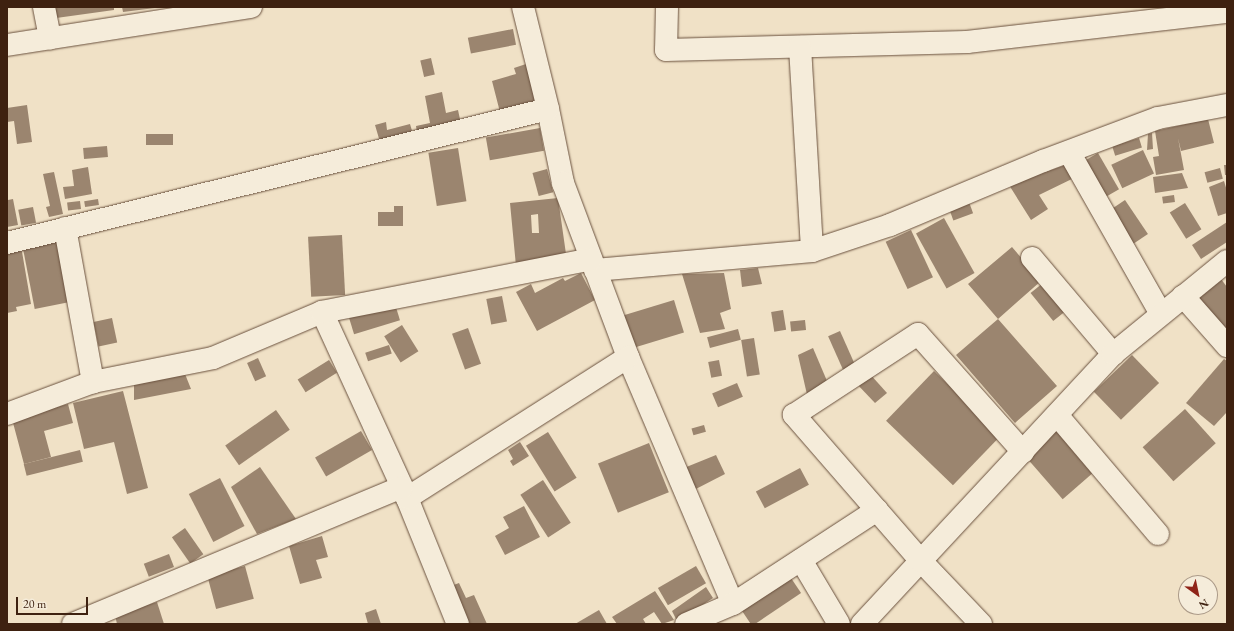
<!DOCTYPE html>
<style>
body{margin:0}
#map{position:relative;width:1234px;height:631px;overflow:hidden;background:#f0e1c6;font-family:"EB Garamond",serif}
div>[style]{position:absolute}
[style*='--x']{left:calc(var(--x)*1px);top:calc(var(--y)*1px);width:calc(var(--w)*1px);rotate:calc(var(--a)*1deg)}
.building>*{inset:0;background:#9b856f;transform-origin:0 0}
.roads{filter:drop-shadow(0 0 1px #6a513e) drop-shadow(0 0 1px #6a513e)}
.minor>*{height:22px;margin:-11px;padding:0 11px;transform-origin:11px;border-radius:11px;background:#f5ecda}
span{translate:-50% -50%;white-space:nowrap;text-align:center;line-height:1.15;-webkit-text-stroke:4px #f5ecda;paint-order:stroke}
.frame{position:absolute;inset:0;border:8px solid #3e2110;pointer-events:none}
.north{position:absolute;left:1178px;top:575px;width:40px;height:40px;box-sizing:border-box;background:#f5ecda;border:1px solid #ac9b89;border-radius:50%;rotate:147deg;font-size:11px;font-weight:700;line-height:16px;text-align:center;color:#3e2110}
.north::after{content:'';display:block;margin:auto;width:14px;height:18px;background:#8f2418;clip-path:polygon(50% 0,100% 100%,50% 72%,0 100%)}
.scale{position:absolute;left:16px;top:597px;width:72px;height:18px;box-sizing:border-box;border:2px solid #3e2110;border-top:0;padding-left:5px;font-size:12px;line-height:14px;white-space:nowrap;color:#3e2110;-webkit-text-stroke:3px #f5ecda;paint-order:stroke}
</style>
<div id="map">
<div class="building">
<div style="clip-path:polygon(47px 7px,114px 7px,114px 10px,49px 19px)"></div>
<div style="clip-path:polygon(122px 7px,155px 7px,155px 8px,123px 12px)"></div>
<div style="left:513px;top:29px;width:16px;height:46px;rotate:79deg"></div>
<div style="left:431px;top:58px;width:17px;height:11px;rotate:77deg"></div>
<div style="clip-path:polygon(526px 64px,539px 110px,502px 120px,492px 81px,516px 74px,514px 68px)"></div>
<div style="clip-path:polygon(442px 92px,446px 113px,458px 110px,461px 124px,417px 133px,416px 126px,430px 123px,425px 96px)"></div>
<div style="clip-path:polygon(27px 105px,32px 142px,17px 144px,14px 121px,7px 122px,7px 108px)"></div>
<div style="clip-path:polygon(1208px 119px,1214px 143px,1181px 151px,1178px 138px,1184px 170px,1156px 175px,1153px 157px,1159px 156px,1155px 131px)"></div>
<div style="clip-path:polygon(386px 122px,387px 130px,410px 124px,413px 134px,380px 142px,375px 125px)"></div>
<div style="left:540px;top:128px;width:23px;height:55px;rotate:80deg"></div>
<div style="clip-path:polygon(1152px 133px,1153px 149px,1147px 150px,1148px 134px)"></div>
<div style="left:173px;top:134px;width:11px;height:27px;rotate:90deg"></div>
<div style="left:1139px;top:138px;width:10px;height:28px;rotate:73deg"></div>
<div style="left:107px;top:146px;width:11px;height:24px;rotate:85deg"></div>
<div style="left:458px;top:148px;width:54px;height:30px;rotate:81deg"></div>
<div style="left:1143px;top:150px;width:26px;height:35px;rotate:65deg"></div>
<div style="left:1098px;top:153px;width:42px;height:21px;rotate:60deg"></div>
<div style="clip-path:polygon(1071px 163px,1078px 176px,1039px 195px,1048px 209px,1031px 220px,1009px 185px)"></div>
<div style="clip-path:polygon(1224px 165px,1227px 165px,1227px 175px,1225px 175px)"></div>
<div style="clip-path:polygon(88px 167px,92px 194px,65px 199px,63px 187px,74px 186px,72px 170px)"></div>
<div style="left:1220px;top:168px;width:11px;height:16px;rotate:75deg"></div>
<div style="left:547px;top:169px;width:24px;height:15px;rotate:75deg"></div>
<div style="clip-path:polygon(54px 172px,63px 214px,49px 217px,46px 207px,50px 206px,43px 174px)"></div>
<div style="clip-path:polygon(1182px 173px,1188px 188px,1155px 193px,1153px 177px)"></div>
<div style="clip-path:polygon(1224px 181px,1227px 191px,1227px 213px,1218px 216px,1209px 187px)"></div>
<div style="left:1174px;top:195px;width:7px;height:12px;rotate:82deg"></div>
<div style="clip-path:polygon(7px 196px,8px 200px,13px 199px,18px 225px,7px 227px)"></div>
<div style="clip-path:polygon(evenodd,558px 198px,567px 261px,516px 266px,510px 203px,558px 198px,538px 214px,539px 233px,532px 233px,531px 215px,538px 214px)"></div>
<div style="left:98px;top:199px;width:6px;height:14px;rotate:81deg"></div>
<div style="left:1125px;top:200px;width:41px;height:22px;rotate:56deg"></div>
<div style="left:80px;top:201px;width:8px;height:13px;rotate:83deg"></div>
<div style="left:969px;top:202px;width:12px;height:21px;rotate:70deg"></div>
<div style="left:1185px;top:203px;width:31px;height:18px;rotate:58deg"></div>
<div style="clip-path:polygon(394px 206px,403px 206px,403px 226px,378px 226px,378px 212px,394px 212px)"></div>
<div style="left:33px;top:207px;width:16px;height:15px;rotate:79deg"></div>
<div style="left:944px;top:218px;width:63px;height:32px;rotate:61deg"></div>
<div style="clip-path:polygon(1227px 222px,1227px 242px,1201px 259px,1192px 245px)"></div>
<div style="left:911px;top:230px;width:52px;height:28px;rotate:65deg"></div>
<div style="left:342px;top:235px;width:60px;height:34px;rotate:87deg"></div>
<div style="left:59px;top:240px;width:63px;height:37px;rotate:79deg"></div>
<div style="clip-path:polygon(21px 246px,31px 304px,16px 307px,17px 311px,7px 313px,7px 248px)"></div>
<div style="clip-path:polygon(1012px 247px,1041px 281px,998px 319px,1057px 386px,1015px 423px,956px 355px,998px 319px,968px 284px)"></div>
<div style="clip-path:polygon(758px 268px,762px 284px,742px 287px,740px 270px)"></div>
<div style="clip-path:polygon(581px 273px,595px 300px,537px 331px,516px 292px,531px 284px,535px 293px,563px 278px,565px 281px)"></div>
<div style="clip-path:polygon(724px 273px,731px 309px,720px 313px,725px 329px,700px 333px,682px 274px)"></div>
<div style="clip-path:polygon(1221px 279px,1227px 287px,1227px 341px,1194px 301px)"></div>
<div style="left:1043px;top:283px;width:36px;height:16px;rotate:51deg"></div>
<div style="left:502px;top:296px;width:26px;height:16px;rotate:79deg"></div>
<div style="left:674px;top:300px;width:34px;height:55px;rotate:73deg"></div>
<div style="left:395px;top:304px;width:17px;height:48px;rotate:73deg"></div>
<div style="left:783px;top:310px;width:20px;height:12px;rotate:81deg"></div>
<div style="left:112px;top:318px;width:25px;height:19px;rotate:78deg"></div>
<div style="left:805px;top:320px;width:10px;height:15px;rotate:84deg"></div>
<div style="left:402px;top:325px;width:31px;height:21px;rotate:58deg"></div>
<div style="left:468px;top:328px;width:38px;height:17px;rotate:70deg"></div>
<div style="left:738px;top:329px;width:11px;height:32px;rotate:75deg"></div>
<div style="left:840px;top:331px;width:44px;height:13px;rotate:66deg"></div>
<div style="left:754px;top:338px;width:37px;height:13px;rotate:81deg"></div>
<div style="left:389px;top:345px;width:9px;height:25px;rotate:72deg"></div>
<div style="clip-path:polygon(813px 348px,830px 388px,808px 399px,798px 355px)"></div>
<div style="left:1132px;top:355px;width:39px;height:53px;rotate:46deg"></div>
<div style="left:258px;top:358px;width:20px;height:12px;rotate:66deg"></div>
<div style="clip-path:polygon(1224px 359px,1227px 361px,1227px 412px,1214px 426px,1186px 403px)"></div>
<div style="left:329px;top:360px;width:15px;height:37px;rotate:58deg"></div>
<div style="left:719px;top:360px;width:16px;height:11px;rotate:79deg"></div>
<div style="left:934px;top:371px;width:93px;height:69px;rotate:44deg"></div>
<div style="clip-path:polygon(869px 373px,887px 393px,875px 403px,855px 382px)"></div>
<div style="clip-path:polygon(185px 374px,191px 389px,134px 400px,134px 385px)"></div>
<div style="left:737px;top:383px;width:15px;height:27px;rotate:67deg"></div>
<div style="clip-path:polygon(123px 391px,148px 488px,127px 494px,114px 442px,84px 449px,73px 403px)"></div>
<div style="clip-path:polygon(68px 404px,73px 423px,44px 431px,51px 457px,24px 464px,12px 419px)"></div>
<div style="left:1185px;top:409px;width:46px;height:57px;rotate:48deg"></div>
<div style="left:276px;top:410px;width:24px;height:62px;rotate:55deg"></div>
<div style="left:704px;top:425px;width:7px;height:13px;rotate:74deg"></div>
<div style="left:1060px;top:426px;width:57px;height:46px;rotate:49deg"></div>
<div style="left:361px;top:431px;width:22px;height:53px;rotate:60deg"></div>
<div style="left:548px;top:432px;width:54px;height:26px;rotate:58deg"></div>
<div style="clip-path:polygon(520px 442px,529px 456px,513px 466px,510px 461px,513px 459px,508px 450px)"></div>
<div style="left:649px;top:443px;width:53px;height:55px;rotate:68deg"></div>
<div style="left:80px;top:450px;width:12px;height:58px;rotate:76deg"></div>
<div style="clip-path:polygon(716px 455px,725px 474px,690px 492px,679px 470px)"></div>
<div style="clip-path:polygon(260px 467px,296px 519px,257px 534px,231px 487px)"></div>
<div style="left:800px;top:468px;width:19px;height:50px;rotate:62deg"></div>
<div style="left:220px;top:478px;width:54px;height:35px;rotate:63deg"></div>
<div style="left:543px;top:480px;width:51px;height:27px;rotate:57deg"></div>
<div style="clip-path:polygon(524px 506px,540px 537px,505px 555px,495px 536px,509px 528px,503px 517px)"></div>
<div style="left:185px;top:528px;width:32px;height:16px;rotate:55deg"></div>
<div style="clip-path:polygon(322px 536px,328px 557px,316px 560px,322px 578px,300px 584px,289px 546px)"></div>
<div style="left:169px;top:554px;width:14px;height:27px;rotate:69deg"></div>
<div style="left:245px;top:566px;width:34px;height:39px;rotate:75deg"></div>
<div style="left:696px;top:566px;width:20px;height:44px;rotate:60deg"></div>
<div style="left:791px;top:578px;width:18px;height:59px;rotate:56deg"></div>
<div style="clip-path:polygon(459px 583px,466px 598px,474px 595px,487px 624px,469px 624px,451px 586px)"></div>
<div style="clip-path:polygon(706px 587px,713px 598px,687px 615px,685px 613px,676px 619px,672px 611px)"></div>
<div style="clip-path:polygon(655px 591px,674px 620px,662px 624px,654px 612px,643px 619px,646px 624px,617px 624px,612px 617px)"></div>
<div style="clip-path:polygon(157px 602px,164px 624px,117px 624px,115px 615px)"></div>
<div style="clip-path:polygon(376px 609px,381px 624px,368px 624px,365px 613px)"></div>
<div style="clip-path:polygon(599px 610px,607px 624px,575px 624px)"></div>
</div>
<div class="roads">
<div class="minor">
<div style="--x:44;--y:7;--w:32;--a:79"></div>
<div style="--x:523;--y:7;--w:105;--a:76.2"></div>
<div style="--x:548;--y:109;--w:76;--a:78.5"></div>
<div style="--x:563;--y:183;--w:186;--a:69.5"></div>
<div style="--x:628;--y:357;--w:268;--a:67"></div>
<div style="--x:667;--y:7;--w:43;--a:91.3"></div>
<div style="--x:666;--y:50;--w:301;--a:-1.5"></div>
<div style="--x:967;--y:42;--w:262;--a:-6.6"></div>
<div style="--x:7;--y:45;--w:247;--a:-8.9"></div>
<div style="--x:800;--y:47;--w:204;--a:86.6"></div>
<div style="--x:1069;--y:152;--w:186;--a:60.4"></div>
<div style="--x:65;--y:228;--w:157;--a:79.7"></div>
<div style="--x:7;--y:243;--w:557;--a:-13.91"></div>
<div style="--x:1032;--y:258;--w:126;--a:49.8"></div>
<div style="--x:595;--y:270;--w:218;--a:-5"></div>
<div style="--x:812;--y:251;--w:82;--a:-18.4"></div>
<div style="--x:890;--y:225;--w:166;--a:-22.7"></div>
<div style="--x:1043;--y:161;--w:123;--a:-20.5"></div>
<div style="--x:1158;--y:118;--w:70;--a:-10.7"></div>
<div style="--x:1183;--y:296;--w:67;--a:48.7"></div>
<div style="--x:322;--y:312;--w:205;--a:65.4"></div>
<div style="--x:407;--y:498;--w:136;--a:68"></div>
<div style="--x:7;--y:414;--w:92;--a:-20.4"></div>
<div style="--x:93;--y:382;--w:122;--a:-11.3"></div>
<div style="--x:213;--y:358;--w:118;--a:-22.9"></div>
<div style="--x:322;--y:312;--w:274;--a:-11.1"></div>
<div style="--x:1057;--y:415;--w:156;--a:49.7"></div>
<div style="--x:407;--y:498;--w:262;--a:-32.5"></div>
<div style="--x:801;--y:560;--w:74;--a:59.3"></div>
<div style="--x:73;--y:624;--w:356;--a:-22.6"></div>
<div style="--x:686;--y:624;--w:51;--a:-23.1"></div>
<div style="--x:733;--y:604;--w:172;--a:-33.1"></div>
<div style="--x:862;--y:624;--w:369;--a:-47.1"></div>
<div style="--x:1113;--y:354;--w:147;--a:-39.2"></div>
<div style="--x:981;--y:624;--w:87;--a:-133.6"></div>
<div style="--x:921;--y:561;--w:194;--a:-131"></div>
<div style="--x:794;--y:415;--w:148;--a:-33.2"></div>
<div style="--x:918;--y:334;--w:158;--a:48.3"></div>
</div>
</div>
<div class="frame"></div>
<div class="north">N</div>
<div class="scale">20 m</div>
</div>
